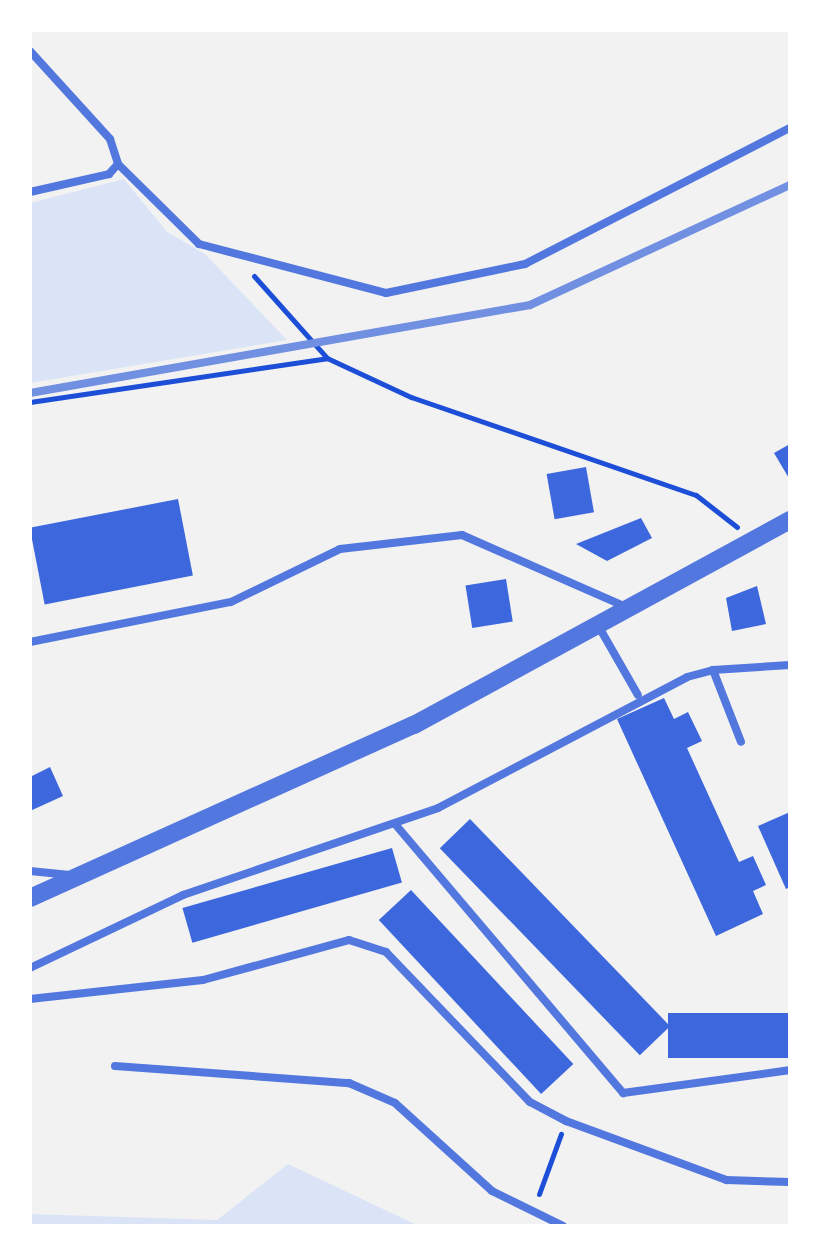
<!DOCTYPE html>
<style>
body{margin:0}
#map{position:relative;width:820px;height:1256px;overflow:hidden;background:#f2f2f2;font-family:"Exo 2",sans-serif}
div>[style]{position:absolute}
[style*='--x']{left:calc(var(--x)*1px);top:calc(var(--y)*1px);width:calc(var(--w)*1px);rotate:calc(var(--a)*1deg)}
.green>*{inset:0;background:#dbe4f7}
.building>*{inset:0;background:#3d67dc;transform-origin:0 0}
.path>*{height:5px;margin:-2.5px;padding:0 2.5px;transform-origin:2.5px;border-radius:2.5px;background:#1d4ed8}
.service>*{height:8px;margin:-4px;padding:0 4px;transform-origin:4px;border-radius:4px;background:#5277de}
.tertiary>*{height:18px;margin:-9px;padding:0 9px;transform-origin:9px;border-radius:9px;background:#5277de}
.rail>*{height:8px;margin:-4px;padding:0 4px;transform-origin:4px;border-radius:4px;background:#7290e2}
span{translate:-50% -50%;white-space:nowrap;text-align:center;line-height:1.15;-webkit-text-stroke:10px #fff;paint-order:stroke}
.frame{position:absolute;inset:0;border:32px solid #fff;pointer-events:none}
</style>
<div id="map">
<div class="green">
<div style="clip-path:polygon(124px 179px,167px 232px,205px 254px,287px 340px,30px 383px,30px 203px)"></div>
<div style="clip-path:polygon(288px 1164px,419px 1226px,30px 1226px,30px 1214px,217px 1220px)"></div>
</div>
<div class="building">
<div style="clip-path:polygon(790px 444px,790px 480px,774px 453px)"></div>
<div style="left:586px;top:467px;width:46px;height:40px;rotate:80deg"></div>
<div style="left:178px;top:499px;width:78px;height:151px;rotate:79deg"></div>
<div style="clip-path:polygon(641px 518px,652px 538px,607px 561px,576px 544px)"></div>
<div style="left:506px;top:579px;width:43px;height:41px;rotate:81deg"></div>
<div style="clip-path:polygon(757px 586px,766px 624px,732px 631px,726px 598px)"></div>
<div style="clip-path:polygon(664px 698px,674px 719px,688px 712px,702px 741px,687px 748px,739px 862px,753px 856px,766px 885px,753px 891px,763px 914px,716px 936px,617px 719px)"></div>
<div style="clip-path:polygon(50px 767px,63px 796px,30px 811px,30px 777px)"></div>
<div style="clip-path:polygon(790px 812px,790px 887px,786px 889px,758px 826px)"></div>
<div style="left:470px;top:819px;width:288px;height:42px;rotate:46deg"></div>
<div style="left:392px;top:848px;width:36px;height:218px;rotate:74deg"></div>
<div style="left:411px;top:890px;width:238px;height:44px;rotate:47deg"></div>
<div style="left:790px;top:1013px;width:45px;height:122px;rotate:90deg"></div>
</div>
<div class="path">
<div style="--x:254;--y:276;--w:110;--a:48.3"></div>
<div style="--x:30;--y:402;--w:300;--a:-8.4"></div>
<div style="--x:327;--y:358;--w:93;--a:24.9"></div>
<div style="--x:411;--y:397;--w:301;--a:19"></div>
<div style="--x:696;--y:495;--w:52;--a:38"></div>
<div style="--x:539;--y:1194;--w:64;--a:-69.9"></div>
</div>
<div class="service">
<div style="--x:30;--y:51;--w:119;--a:47.7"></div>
<div style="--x:110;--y:139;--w:26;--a:72"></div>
<div style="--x:118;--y:164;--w:114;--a:44.6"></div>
<div style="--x:199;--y:244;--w:193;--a:14.7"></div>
<div style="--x:386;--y:293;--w:142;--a:-11.8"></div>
<div style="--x:525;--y:264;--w:298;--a:-27.2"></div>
<div style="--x:30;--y:192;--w:81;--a:-12.8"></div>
<div style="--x:109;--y:174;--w:13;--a:-48"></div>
<div style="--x:599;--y:627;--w:78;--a:60.2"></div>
<div style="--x:30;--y:642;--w:205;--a:-11.3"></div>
<div style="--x:231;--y:602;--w:121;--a:-25.9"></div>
<div style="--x:340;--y:549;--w:123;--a:-6.5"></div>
<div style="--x:462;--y:535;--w:179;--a:23.7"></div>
<div style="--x:713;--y:670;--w:77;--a:-3.7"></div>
<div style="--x:395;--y:824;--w:353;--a:49.7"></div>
<div style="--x:623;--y:1093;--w:169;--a:-7.8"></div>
<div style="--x:30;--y:871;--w:40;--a:5.7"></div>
<div style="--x:30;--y:968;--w:170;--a:-25.5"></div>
<div style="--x:183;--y:895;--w:269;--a:-18.8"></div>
<div style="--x:438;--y:808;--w:281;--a:-27.7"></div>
<div style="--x:687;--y:677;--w:27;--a:-15"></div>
<div style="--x:713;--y:670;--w:77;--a:68.7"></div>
<div style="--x:30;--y:999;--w:174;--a:-6.3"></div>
<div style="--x:203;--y:980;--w:151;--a:-15.3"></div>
<div style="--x:349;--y:940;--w:39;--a:18"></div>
<div style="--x:386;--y:952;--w:208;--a:46.2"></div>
<div style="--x:530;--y:1102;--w:41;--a:27.8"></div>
<div style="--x:566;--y:1121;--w:171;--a:20.2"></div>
<div style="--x:726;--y:1180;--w:64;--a:1.8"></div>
<div style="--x:115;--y:1066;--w:235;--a:4.2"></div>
<div style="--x:349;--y:1083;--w:50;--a:23.5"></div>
<div style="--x:395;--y:1103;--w:131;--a:42.2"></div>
<div style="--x:492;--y:1191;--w:79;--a:26.2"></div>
</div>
<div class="tertiary">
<div style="--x:30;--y:898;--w:421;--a:-24.3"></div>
<div style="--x:414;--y:725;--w:428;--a:-28.6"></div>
</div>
<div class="rail">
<div style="--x:30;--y:393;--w:508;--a:-9.98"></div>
<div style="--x:530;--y:305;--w:286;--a:-24.8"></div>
</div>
<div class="frame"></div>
</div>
